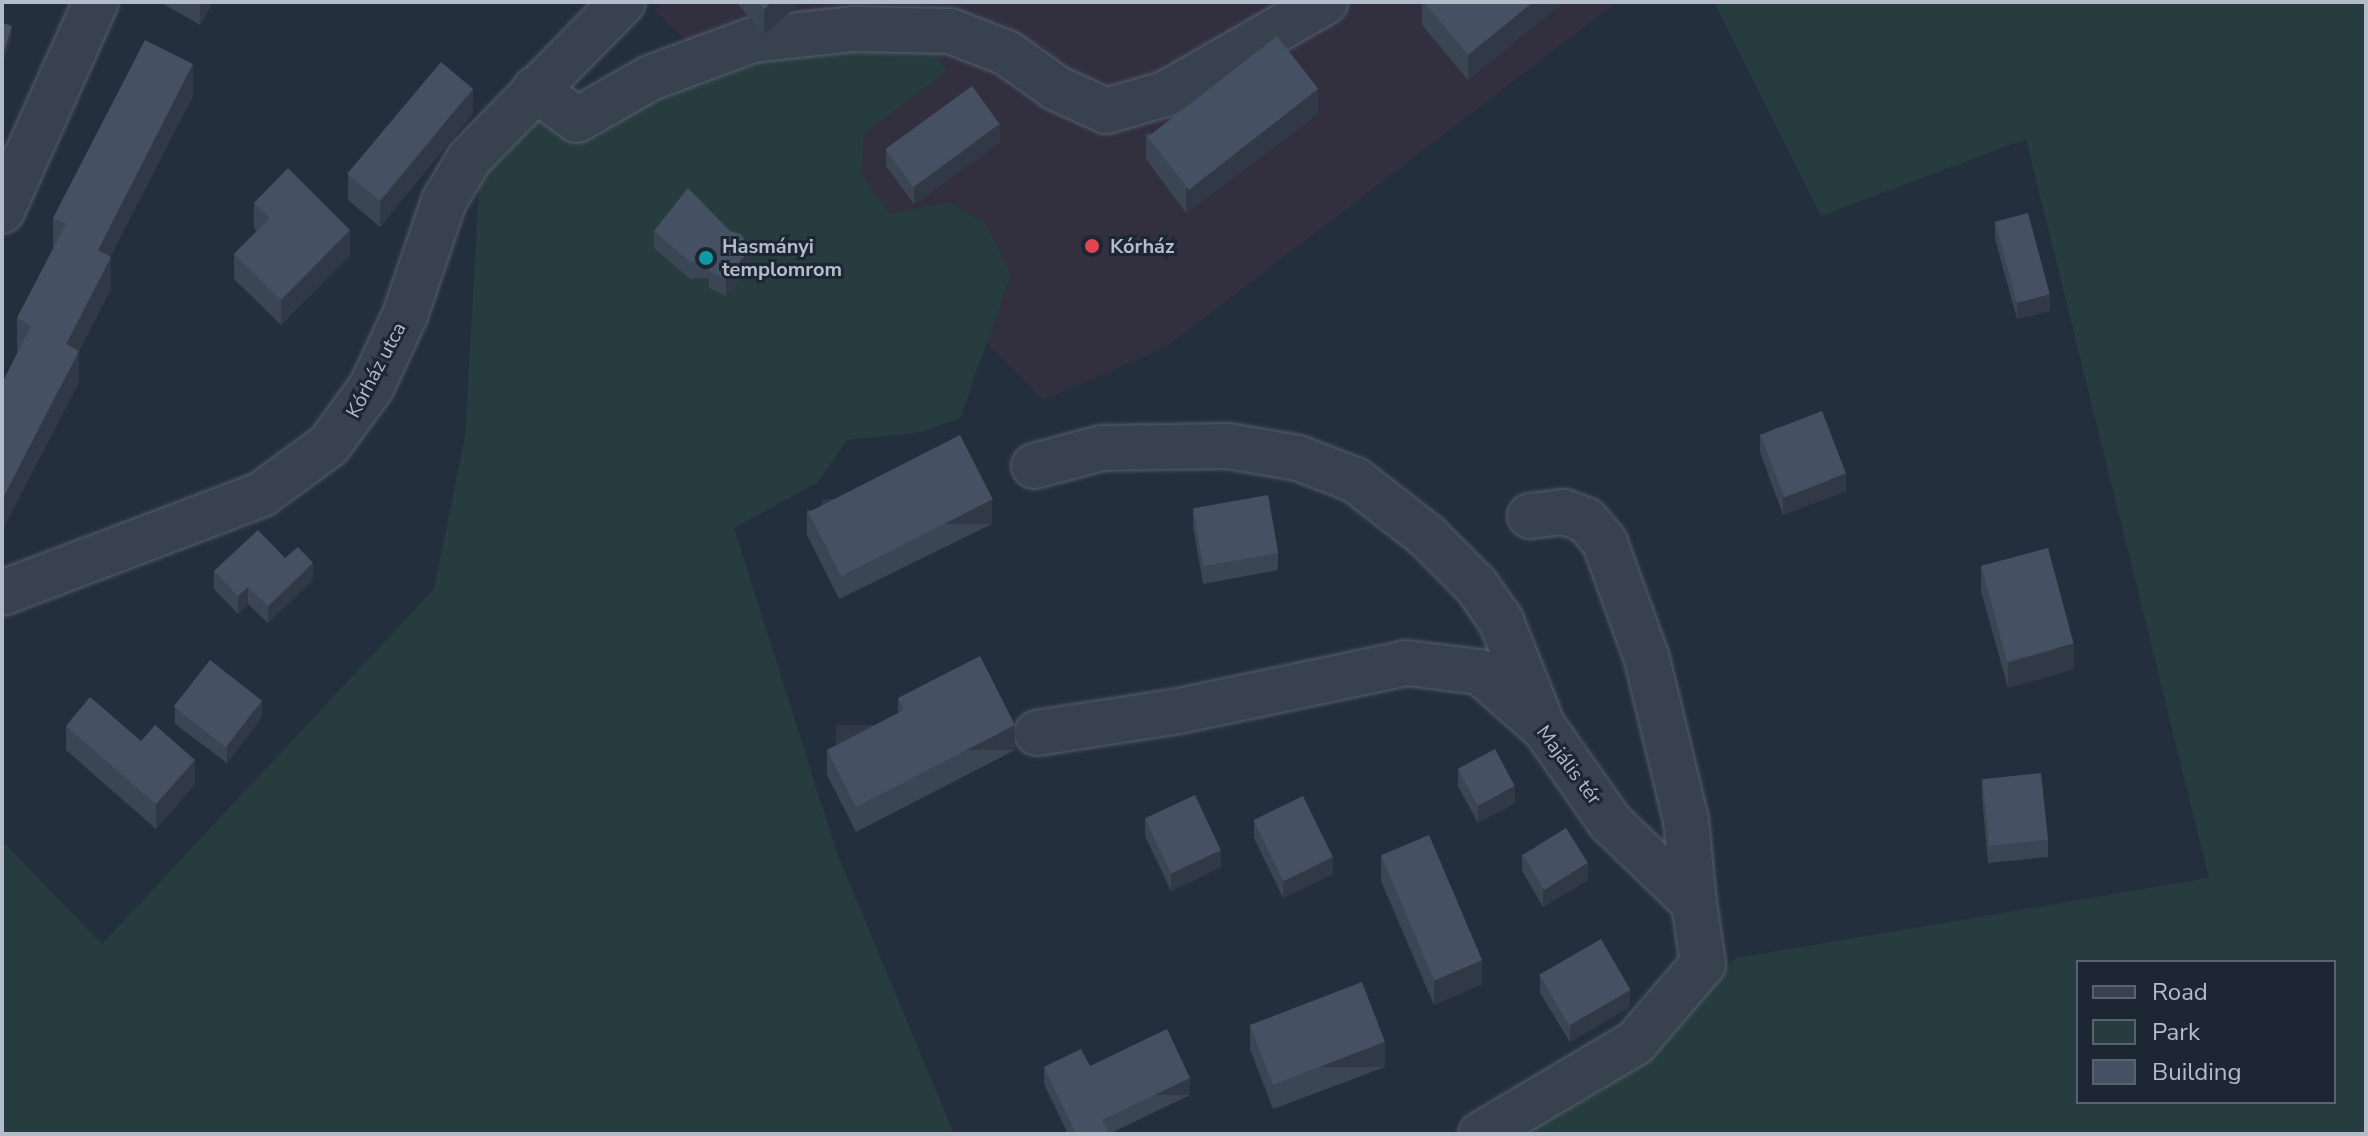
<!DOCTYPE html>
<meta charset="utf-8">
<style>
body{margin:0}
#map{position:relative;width:2368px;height:1136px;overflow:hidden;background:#242f3e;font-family:"Nunito Sans",sans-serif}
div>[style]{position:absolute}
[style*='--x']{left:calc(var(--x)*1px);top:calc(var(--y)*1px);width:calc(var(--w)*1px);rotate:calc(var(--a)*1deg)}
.medical>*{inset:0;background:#32303f}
.green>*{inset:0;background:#263c3f}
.roads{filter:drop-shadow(0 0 2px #565f6c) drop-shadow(0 0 2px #565f6c)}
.minor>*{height:44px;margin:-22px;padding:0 22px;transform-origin:22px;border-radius:22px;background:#38414e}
.wall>*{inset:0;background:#3b4654}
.shaded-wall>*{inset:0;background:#303945;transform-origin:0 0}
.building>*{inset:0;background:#455162;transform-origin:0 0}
.dots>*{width:22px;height:22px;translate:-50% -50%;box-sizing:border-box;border:4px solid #1d2633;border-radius:50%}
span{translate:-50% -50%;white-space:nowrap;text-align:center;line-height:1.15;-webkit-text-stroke:6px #1d2633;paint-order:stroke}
.poi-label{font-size:20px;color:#b4bcc9;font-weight:700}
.left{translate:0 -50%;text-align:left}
.street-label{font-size:20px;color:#b4bcc9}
.frame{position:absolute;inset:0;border:4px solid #b4bcc9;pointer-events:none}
.legend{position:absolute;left:2076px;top:960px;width:260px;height:144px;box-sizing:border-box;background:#1d2633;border:2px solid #59626f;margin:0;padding:10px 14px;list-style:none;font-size:24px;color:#b4bcc9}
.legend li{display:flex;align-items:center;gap:16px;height:40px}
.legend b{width:40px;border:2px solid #59626f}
</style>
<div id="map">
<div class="medical">
<div style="clip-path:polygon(664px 2px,1617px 2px,1166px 347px,1043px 400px,655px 10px)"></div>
</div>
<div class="green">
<div style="clip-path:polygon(evenodd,1714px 2px,2366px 2px,2366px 1134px,1515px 1134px,1598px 1093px,1736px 958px,2209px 878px,2026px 139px,1821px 216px,1714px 2px,2078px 962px,2334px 962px,2334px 1102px,2078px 1102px,2078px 962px)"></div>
<div style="clip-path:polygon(742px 46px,930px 46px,947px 71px,864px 133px,861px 174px,890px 214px,950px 202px,986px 224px,1011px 275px,960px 418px,922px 432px,847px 440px,818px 482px,734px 528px,837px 853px,954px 1134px,2px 1134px,2px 841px,102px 944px,434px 589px,465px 437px,480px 170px,550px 109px)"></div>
</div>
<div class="roads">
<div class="minor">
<div style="--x:535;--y:89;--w:52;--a:36.4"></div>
<div style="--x:577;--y:120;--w:84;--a:-29.9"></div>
<div style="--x:650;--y:78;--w:110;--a:-20.3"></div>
<div style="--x:753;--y:40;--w:102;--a:-6.2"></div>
<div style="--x:854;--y:29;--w:96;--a:1.2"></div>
<div style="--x:950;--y:31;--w:61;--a:21.1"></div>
<div style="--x:1007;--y:53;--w:60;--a:35.5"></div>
<div style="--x:1056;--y:88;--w:55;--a:24.7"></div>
<div style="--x:1106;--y:111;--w:61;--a:-16.1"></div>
<div style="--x:1165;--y:94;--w:185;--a:-29.9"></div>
<div style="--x:2;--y:211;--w:229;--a:-65.8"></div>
<div style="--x:1034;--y:466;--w:70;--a:-14.8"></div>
<div style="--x:1102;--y:448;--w:126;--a:-0.9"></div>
<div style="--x:1228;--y:446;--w:71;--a:9.7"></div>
<div style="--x:1298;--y:458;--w:61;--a:21.1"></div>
<div style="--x:1355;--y:480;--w:90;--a:37.8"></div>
<div style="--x:1426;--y:535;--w:71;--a:45"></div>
<div style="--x:1476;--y:585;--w:44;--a:55.2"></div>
<div style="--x:1501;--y:621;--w:102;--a:68.2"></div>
<div style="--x:1530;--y:516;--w:34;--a:-7"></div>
<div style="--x:1564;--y:512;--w:23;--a:20"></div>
<div style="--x:1586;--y:520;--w:30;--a:50"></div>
<div style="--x:1605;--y:543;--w:123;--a:70.1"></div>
<div style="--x:1647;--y:659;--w:166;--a:76.4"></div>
<div style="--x:1686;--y:820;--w:83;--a:84.5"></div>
<div style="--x:2;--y:593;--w:278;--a:-20.8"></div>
<div style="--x:262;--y:494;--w:83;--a:-36.2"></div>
<div style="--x:329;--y:445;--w:73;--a:-53.9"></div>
<div style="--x:372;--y:386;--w:78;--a:-65.1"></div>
<div style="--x:405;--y:315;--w:120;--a:-71.1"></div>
<div style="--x:444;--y:201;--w:49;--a:-59.2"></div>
<div style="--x:469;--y:159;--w:220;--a:-45.6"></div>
<div style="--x:1037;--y:733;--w:144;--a:-8.8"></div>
<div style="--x:1179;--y:711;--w:232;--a:-11.9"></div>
<div style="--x:1406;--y:663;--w:75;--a:6.9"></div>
<div style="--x:1480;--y:672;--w:86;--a:41.2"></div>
<div style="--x:1545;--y:729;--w:113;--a:55"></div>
<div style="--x:1610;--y:822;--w:117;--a:44"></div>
<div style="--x:1694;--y:903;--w:62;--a:81.6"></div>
<div style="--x:1703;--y:964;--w:104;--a:130.7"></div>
<div style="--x:1635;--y:1043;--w:179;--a:149.4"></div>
</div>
</div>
<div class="wall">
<div style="clip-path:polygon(160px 2px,213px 2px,200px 25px)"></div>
<div style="clip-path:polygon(736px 2px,801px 2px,764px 34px)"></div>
<div style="clip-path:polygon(1422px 2px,1563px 2px,1468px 80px,1422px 25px)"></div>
<div style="clip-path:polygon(193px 96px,110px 257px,111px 289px,79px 351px,79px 383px,17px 350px,17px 318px,53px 249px,53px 218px)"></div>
<div style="clip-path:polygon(473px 113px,380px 227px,348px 200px,348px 175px)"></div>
<div style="clip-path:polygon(1318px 114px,1186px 213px,1146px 159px,1146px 134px)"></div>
<div style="clip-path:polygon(1000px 142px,914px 204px,886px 166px,886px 149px)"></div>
<div style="clip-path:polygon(254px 203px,350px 255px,281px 325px,234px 279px,234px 254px,257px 231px,254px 228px)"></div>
<div style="clip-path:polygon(1995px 221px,2050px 311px,2017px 319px,1995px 239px)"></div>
<div style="clip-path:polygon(654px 231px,750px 266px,726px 296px,709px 288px,709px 278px,690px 279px,654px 248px)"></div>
<div style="clip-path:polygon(1760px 434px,1846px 491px,1783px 515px,1760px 452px)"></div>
<div style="clip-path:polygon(1193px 509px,1278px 553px,1278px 570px,1203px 584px,1193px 526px)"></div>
<div style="clip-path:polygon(807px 510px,992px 524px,839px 599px,807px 535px)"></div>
<div style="clip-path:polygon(285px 558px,313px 580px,268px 623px,248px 604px,238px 614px,214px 589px,214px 571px)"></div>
<div style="clip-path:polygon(1981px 566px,2074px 669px,2008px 688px,1981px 591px)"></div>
<div style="clip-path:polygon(898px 698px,1015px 750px,856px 832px,827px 775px,827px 750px,898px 713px)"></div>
<div style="clip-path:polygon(175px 707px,262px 717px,227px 763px,175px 724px)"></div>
<div style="clip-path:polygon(66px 726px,195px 784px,156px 829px,66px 750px)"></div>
<div style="clip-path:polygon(1458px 769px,1515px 803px,1478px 823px,1458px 786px)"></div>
<div style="clip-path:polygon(1982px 780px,2048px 840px,2048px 857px,1988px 863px,1982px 797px)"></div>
<div style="clip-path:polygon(1145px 819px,1221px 867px,1171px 891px,1145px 836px)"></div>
<div style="clip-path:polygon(1254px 820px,1333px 874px,1283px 898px,1254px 838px)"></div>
<div style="clip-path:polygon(1522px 854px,1588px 880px,1543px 907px,1522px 871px)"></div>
<div style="clip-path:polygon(1381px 856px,1482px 984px,1434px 1005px,1381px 881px)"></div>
<div style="clip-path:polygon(1540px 975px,1630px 1007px,1570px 1042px,1540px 993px)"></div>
<div style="clip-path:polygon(1250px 1024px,1385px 1067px,1273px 1109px,1250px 1049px)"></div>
<div style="clip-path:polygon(1090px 1066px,1190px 1095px,1109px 1134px,1068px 1134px,1044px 1084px,1044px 1067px)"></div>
</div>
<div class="shaded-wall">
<div style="clip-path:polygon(200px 2px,213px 2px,200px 25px)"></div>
<div style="clip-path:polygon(772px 2px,801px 2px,764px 34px,764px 9px)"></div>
<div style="clip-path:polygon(1533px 2px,1563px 2px,1468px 80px,1468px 55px)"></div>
<div style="clip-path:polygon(12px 26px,12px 35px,2px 67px,2px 58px)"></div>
<div style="clip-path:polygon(193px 64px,193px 96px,98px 281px,98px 250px)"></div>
<div style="clip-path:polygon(473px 89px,473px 113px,380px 227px,380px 202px)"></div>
<div style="clip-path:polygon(1318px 89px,1318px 114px,1186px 213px,1186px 188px)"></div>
<div style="clip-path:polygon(1000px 124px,1000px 142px,914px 204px,914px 187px)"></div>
<div style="clip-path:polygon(350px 230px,350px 255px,281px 325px,281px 300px)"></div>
<div style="clip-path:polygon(750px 249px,750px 266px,726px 296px,726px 279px)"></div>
<div style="clip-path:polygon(111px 257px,111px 289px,66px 376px,66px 344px)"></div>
<div style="clip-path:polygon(2050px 294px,2050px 311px,2017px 319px,2017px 302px)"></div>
<div style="clip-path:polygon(79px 351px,79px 383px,2px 531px,2px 500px)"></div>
<div style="clip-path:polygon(1846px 474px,1846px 491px,1783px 515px,1783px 498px)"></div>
<div style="left:992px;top:499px;width:25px;height:170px;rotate:90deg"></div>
<div style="clip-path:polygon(313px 563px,313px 580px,268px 623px,268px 606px)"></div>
<div style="clip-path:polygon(248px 587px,248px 604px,238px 614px,238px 596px)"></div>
<div style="clip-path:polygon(2074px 644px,2074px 669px,2008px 688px,2008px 663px)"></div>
<div style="clip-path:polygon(262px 700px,262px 717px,227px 763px,227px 746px)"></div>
<div style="left:1015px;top:725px;width:25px;height:179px;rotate:90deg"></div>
<div style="clip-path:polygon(195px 760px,195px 784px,156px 829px,156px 804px)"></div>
<div style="clip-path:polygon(1515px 786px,1515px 803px,1478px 823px,1478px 806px)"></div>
<div style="clip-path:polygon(1221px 850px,1221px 867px,1171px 891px,1171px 874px)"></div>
<div style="clip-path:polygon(1333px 857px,1333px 874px,1283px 898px,1283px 881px)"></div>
<div style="clip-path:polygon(1588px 863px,1588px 880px,1543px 907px,1543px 890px)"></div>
<div style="clip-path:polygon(1482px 960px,1482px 984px,1434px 1005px,1434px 980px)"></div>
<div style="clip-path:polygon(1630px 990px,1630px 1007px,1570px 1042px,1570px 1024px)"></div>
<div style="left:1385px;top:1042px;width:25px;height:120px;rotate:90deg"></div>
<div style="left:1190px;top:1078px;width:17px;height:98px;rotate:90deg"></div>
</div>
<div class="building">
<div style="clip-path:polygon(758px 2px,772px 2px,764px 9px)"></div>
<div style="clip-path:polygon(1424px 2px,1533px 2px,1468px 55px)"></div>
<div style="clip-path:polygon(2px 23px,12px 26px,2px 58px)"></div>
<div style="left:1277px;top:36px;width:67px;height:164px;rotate:52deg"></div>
<div style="clip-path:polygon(145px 40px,193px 64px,98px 250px,111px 257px,66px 344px,79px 351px,2px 500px,2px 383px,31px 326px,17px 318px,66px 224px,53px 218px)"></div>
<div style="left:441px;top:62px;width:42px;height:146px;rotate:40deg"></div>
<div style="left:972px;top:86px;width:47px;height:107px;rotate:54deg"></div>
<div style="clip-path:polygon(288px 168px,350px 230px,281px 300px,234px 254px,270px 218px,254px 203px)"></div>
<div style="clip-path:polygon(688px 188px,730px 231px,741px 234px,750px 249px,726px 279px,709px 271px,710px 261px,690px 262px,654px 231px)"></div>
<div style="left:2028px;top:213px;width:84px;height:34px;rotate:75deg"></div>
<div style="left:1822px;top:411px;width:67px;height:66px;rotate:69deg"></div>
<div style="left:960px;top:435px;width:72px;height:170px;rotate:63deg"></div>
<div style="left:1268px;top:495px;width:59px;height:76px;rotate:80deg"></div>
<div style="clip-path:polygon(258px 530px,285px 558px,298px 547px,313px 563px,268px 606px,248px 587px,238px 596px,214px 571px)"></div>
<div style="left:2048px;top:548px;width:99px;height:69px;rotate:75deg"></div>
<div style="clip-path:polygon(980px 656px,1015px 725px,856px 807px,827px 750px,904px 710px,898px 698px)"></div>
<div style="left:210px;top:660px;width:66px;height:59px;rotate:38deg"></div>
<div style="clip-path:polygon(90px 697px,141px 741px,155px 725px,195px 760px,156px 804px,66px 726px)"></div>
<div style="left:1495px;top:749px;width:42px;height:42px;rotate:62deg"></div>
<div style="left:2041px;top:773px;width:67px;height:59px;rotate:84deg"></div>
<div style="left:1195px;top:795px;width:61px;height:55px;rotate:65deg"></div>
<div style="left:1303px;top:796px;width:68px;height:55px;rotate:64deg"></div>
<div style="left:1566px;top:828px;width:41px;height:51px;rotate:58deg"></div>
<div style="left:1429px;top:835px;width:136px;height:52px;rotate:67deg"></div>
<div style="left:1601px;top:939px;width:59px;height:71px;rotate:60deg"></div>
<div style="left:1362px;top:982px;width:64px;height:120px;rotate:69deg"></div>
<div style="clip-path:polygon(1167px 1029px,1190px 1078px,1102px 1120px,1109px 1134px,1076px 1134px,1044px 1067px,1081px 1049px,1090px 1066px)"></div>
</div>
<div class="dots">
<div style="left:1092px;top:246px;background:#e0444e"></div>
<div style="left:706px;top:258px;background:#0f9aa8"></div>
</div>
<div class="poi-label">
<span class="left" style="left:722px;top:258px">Hasmányi<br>templomrom</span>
<span class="left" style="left:1110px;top:246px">Kórház</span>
</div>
<div class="street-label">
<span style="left:376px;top:370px;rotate:-62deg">Kórház utca</span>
<span style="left:1569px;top:765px;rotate:53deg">Majális tér</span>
</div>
<div class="frame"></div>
<ul class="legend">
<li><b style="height:10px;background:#38414e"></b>Road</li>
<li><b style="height:22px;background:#263c3f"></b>Park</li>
<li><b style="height:22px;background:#455162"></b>Building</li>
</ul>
</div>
